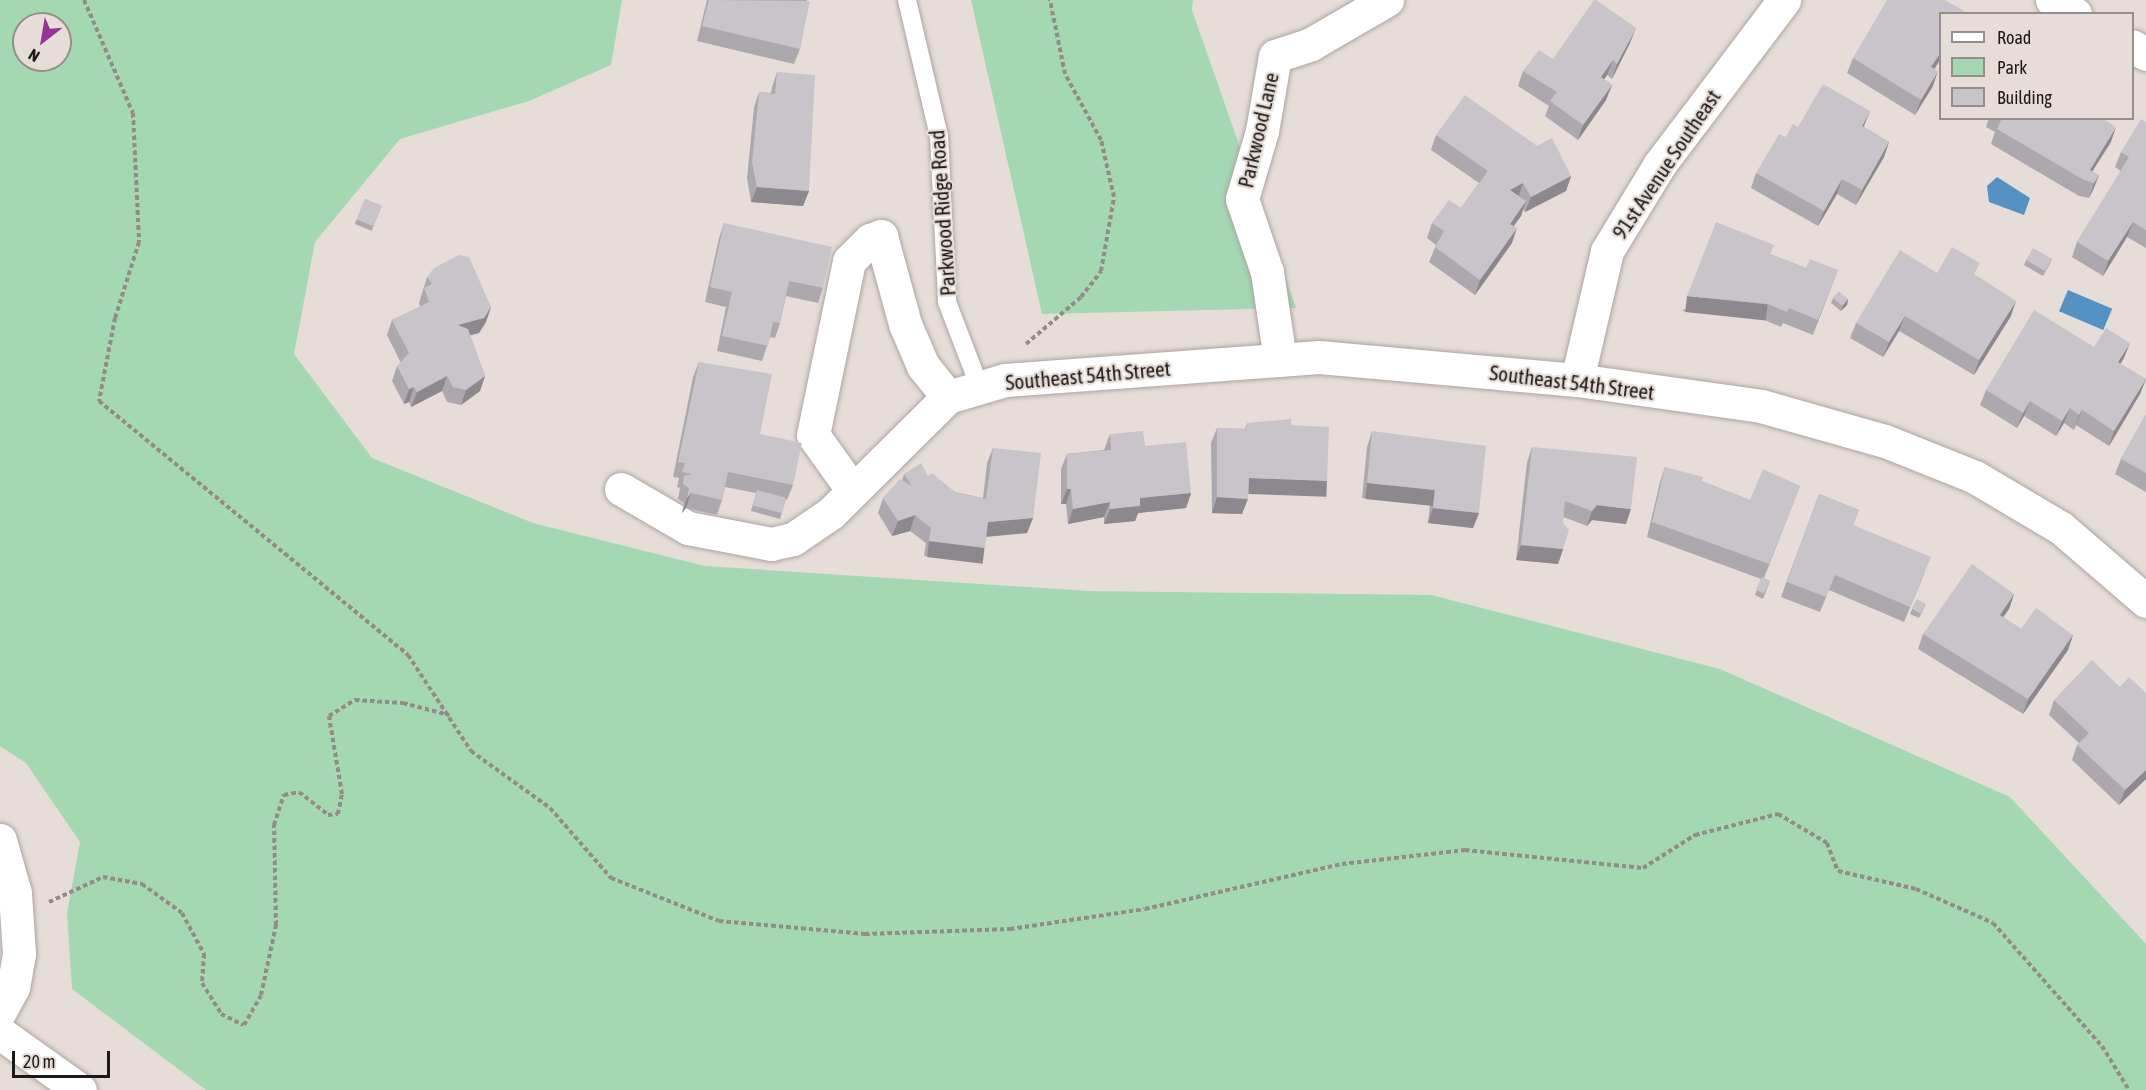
<!DOCTYPE html>
<style>
body{margin:0}
#map{position:relative;width:2146px;height:1090px;overflow:hidden;background:#e6ddd8;font-family:"Asap Condensed",sans-serif}
div>[style]{position:absolute}
[style*='--x']{left:calc(var(--x)*1px);top:calc(var(--y)*1px);width:calc(var(--w)*1px);rotate:calc(var(--a)*1deg)}
.green>*{inset:0;background:#a4d8b3}
.water>*{inset:0;background:#5392c3;transform-origin:0 0}
.path>*{height:4px;margin-top:-2px;transform-origin:0;background:repeating-linear-gradient(90deg,#928b88 0 4.5px,transparent 0 7.5px)}
.roads{filter:drop-shadow(0 0 2px #ada4a0) drop-shadow(0 0 2px #ada4a0)}
.lane>*{height:18px;margin:-9px;padding:0 9px;transform-origin:9px;border-radius:9px;background:#fff}
.street>*{height:33px;margin:-16.5px;padding:0 16.5px;transform-origin:16.5px;border-radius:16.5px;background:#fff}
.secondary>*{height:33px;margin:-16.5px;padding:0 16.5px;transform-origin:16.5px;border-radius:16.5px;background:#fff}
.wall>*{inset:0;background:#ada8ae;transform-origin:0 0}
.shaded-wall>*{inset:0;background:#8d888d;transform-origin:0 0}
.building>*{inset:0;background:#c9c3ca;transform-origin:0 0}
span{translate:-50% -50%;white-space:nowrap;text-align:center;line-height:1.15;-webkit-text-stroke:4.5px #e6ddd8;paint-order:stroke}
.street-label{font-size:21px;color:#1c1817}
.legend{position:absolute;left:1939px;top:12px;width:195px;height:108px;box-sizing:border-box;background:#e6ddd8;border:2px solid #958e8b;margin:0;padding:8px 10px;list-style:none;font-size:18px;color:#1c1817}
.legend li{display:flex;align-items:center;gap:12px;height:30px}
.legend b{width:30px;border:2px solid #958e8b}
.north{position:absolute;left:12px;top:12px;width:60px;height:60px;box-sizing:border-box;background:#e6ddd8;border:2px solid #958e8b;border-radius:50%;rotate:211deg;font-size:16px;font-weight:700;line-height:24px;text-align:center;color:#1c1817}
.north::after{content:'';display:block;margin:auto;width:21px;height:27px;background:#97349b;clip-path:polygon(50% 0,100% 100%,50% 72%,0 100%)}
.scale{position:absolute;left:12px;top:1051px;width:98px;height:27px;box-sizing:border-box;border:3px solid #1c1817;border-top:0;padding-left:8px;font-size:18px;line-height:21px;white-space:nowrap;color:#1c1817;-webkit-text-stroke:4px #e6ddd8;paint-order:stroke}
</style>
<div id="map">
<div class="green">
<div style="clip-path:polygon(evenodd,0 0,622px 0,611px 65px,529px 101px,400px 139px,315px 242px,294px 354px,372px 458px,533px 523px,705px 566px,1088px 591px,1431px 595px,1720px 669px,2010px 797px,2146px 944px,2146px 1090px,206px 1090px,72px 989px,67px 913px,80px 842px,26px 763px,0 746px,0 0,24px 24px,60px 24px,60px 60px,24px 60px,24px 24px)"></div>
<div style="clip-path:polygon(971px 0,1193px 0,1192px 10px,1296px 308px,1042px 314px)"></div>
</div>
<div class="water">
<div style="clip-path:polygon(1997px 177px,2030px 198px,2024px 215px,1989px 202px,1987px 186px)"></div>
<div style="left:2068px;top:290px;width:48px;height:23px;rotate:23deg"></div>
</div>
<div class="path">
<div style="--x:84;--y:0;--w:123;--a:66.6"></div>
<div style="--x:133;--y:113;--w:129;--a:87.3"></div>
<div style="--x:139;--y:242;--w:80;--a:107.5"></div>
<div style="--x:115;--y:318;--w:85;--a:100.9"></div>
<div style="--x:99;--y:401;--w:400;--a:39.4"></div>
<div style="--x:408;--y:655;--w:115;--a:56.7"></div>
<div style="--x:471;--y:751;--w:97;--a:35.8"></div>
<div style="--x:550;--y:808;--w:93;--a:48.9"></div>
<div style="--x:611;--y:878;--w:116;--a:21.7"></div>
<div style="--x:719;--y:921;--w:147;--a:5.1"></div>
<div style="--x:865;--y:934;--w:145;--a:-2"></div>
<div style="--x:1010;--y:929;--w:136;--a:-8.4"></div>
<div style="--x:1145;--y:909;--w:202;--a:-12.9"></div>
<div style="--x:1342;--y:864;--w:124;--a:-6.5"></div>
<div style="--x:1465;--y:850;--w:179;--a:5.8"></div>
<div style="--x:1643;--y:868;--w:62;--a:-32.4"></div>
<div style="--x:1695;--y:835;--w:86;--a:-14.2"></div>
<div style="--x:1778;--y:814;--w:57;--a:30.6"></div>
<div style="--x:1827;--y:843;--w:30;--a:69"></div>
<div style="--x:1838;--y:871;--w:80;--a:13"></div>
<div style="--x:1916;--y:889;--w:84;--a:23.8"></div>
<div style="--x:1993;--y:923;--w:164;--a:48.5"></div>
<div style="--x:2102;--y:1046;--w:52;--a:58.5"></div>
<div style="--x:1026;--y:344;--w:72;--a:-40.5"></div>
<div style="--x:1081;--y:297;--w:33;--a:-52"></div>
<div style="--x:1101;--y:271;--w:75;--a:-80"></div>
<div style="--x:1114;--y:197;--w:58;--a:-102.8"></div>
<div style="--x:1101;--y:140;--w:75;--a:-118.6"></div>
<div style="--x:1065;--y:74;--w:76;--a:-101.5"></div>
<div style="--x:49;--y:902;--w:60;--a:-24.8"></div>
<div style="--x:103;--y:877;--w:40;--a:10"></div>
<div style="--x:142;--y:884;--w:49;--a:35.9"></div>
<div style="--x:182;--y:913;--w:47;--a:61.8"></div>
<div style="--x:204;--y:954;--w:29;--a:94"></div>
<div style="--x:202;--y:983;--w:36;--a:58"></div>
<div style="--x:221;--y:1014;--w:25;--a:26"></div>
<div style="--x:244;--y:1025;--w:34;--a:-60"></div>
<div style="--x:261;--y:995;--w:72;--a:-77.9"></div>
<div style="--x:276;--y:925;--w:100;--a:-91.1"></div>
<div style="--x:274;--y:825;--w:32;--a:-72"></div>
<div style="--x:284;--y:795;--w:15;--a:-11"></div>
<div style="--x:299;--y:792;--w:37;--a:38"></div>
<div style="--x:328;--y:815;--w:10;--a:-6"></div>
<div style="--x:338;--y:814;--w:20;--a:-79"></div>
<div style="--x:342;--y:794;--w:79;--a:-99.5"></div>
<div style="--x:329;--y:716;--w:31;--a:-32"></div>
<div style="--x:355;--y:700;--w:48;--a:3.6"></div>
<div style="--x:403;--y:703;--w:48;--a:14.6"></div>
</div>
<div class="roads">
<div class="lane">
<div style="--x:907;--y:0;--w:140;--a:76.8"></div>
<div style="--x:939;--y:136;--w:166;--a:87.2"></div>
<div style="--x:947;--y:302;--w:92;--a:69"></div>
</div>
<div class="street">
<div style="--x:2052;--y:0;--w:27;--a:31"></div>
<div style="--x:2132;--y:46;--w:16;--a:30"></div>
<div style="--x:1280;--y:360;--w:89;--a:-98.4"></div>
<div style="--x:1267;--y:272;--w:77;--a:-108.9"></div>
<div style="--x:1242;--y:199;--w:71;--a:-73.6"></div>
<div style="--x:1262;--y:131;--w:76;--a:-80.2"></div>
<div style="--x:1275;--y:56;--w:38;--a:-18"></div>
<div style="--x:1311;--y:44;--w:88;--a:-30.1"></div>
<div style="--x:1577;--y:380;--w:132;--a:-76.9"></div>
<div style="--x:1607;--y:251;--w:102;--a:-58.7"></div>
<div style="--x:1660;--y:164;--w:206;--a:-52.9"></div>
<div style="--x:851;--y:488;--w:65;--a:-125.6"></div>
<div style="--x:813;--y:435;--w:178;--a:-78.3"></div>
<div style="--x:849;--y:261;--w:30;--a:-45"></div>
<div style="--x:870;--y:240;--w:12;--a:-20"></div>
<div style="--x:881;--y:236;--w:91;--a:74.7"></div>
<div style="--x:905;--y:324;--w:46;--a:66.8"></div>
<div style="--x:923;--y:366;--w:40;--a:51"></div>
<div style="--x:621;--y:489;--w:78;--a:30.2"></div>
<div style="--x:688;--y:528;--w:85;--a:10.9"></div>
<div style="--x:771;--y:544;--w:23;--a:-13"></div>
<div style="--x:793;--y:539;--w:46;--a:-34.4"></div>
<div style="--x:831;--y:513;--w:165;--a:-44.8"></div>
<div style="--x:948;--y:397;--w:59;--a:-16.6"></div>
<div style="--x:1005;--y:380;--w:315;--a:-4.2"></div>
<div style="--x:1319;--y:357;--w:259;--a:5.1"></div>
<div style="--x:1577;--y:380;--w:186;--a:8"></div>
<div style="--x:1761;--y:406;--w:129;--a:15.8"></div>
<div style="--x:1885;--y:441;--w:97;--a:21.8"></div>
<div style="--x:1975;--y:477;--w:100;--a:30.7"></div>
<div style="--x:2061;--y:528;--w:112;--a:40.7"></div>
</div>
<div class="secondary">
<div style="--x:0;--y:840;--w:55;--a:74.2"></div>
<div style="--x:15;--y:893;--w:61;--a:86.2"></div>
<div style="--x:19;--y:954;--w:34;--a:100"></div>
<div style="--x:13;--y:987;--w:27;--a:118"></div>
<div style="--x:0;--y:1033;--w:98;--a:35.5"></div>
</div>
</div>
<div class="wall">
<div style="clip-path:polygon(707px 0,807px 0,800px 49px,794px 64px,697px 41px)"></div>
<div style="clip-path:polygon(1941px 14px,1941px 60px,1940px 60px,1934px 69px,1933px 86px,1915px 115px,1847px 73px,1853px 58px)"></div>
<div style="clip-path:polygon(1630px 43px,1612px 79px,1607px 75px,1604px 79px,1612px 85px,1606px 100px,1578px 140px,1545px 116px,1549px 106px,1518px 86px,1523px 71px,1553px 59px)"></div>
<div style="clip-path:polygon(777px 72px,809px 191px,803px 206px,751px 202px,747px 178px,754px 107px,759px 92px,771px 93px,772px 87px)"></div>
<div style="clip-path:polygon(1989px 118px,2085px 118px,2111px 142px,2092px 172px,2099px 175px,2093px 190px,2089px 198px,2079px 196px,1991px 144px,1995px 132px,1986px 127px)"></div>
<div style="clip-path:polygon(2146px 122px,2146px 248px,2127px 237px,2103px 276px,2072px 257px,2077px 242px,2121px 171px,2115px 167px,2121px 152px)"></div>
<div style="clip-path:polygon(1798px 127px,1864px 127px,1889px 142px,1884px 157px,1856px 205px,1837px 194px,1818px 226px,1751px 188px,1756px 173px,1786px 137px)"></div>
<div style="clip-path:polygon(1436px 135px,1571px 176px,1566px 191px,1525px 212px,1523px 209px,1521px 216px,1514px 226px,1512px 243px,1475px 295px,1429px 262px,1436px 245px,1427px 238px,1432px 223px,1461px 208px,1479px 183px,1431px 150px)"></div>
<div style="left:365px;top:199px;width:18px;height:27px;rotate:22deg"></div>
<div style="clip-path:polygon(724px 223px,823px 288px,818px 303px,786px 296px,780px 323px,775px 338px,770px 337px,762px 361px,717px 351px,726px 307px,705px 302px,719px 238px)"></div>
<div style="clip-path:polygon(1770px 254px,1806px 268px,1838px 270px,1813px 335px,1783px 323px,1781px 327px,1762px 319px,1682px 311px)"></div>
<div style="clip-path:polygon(2052px 259px,2050px 264px,2043px 276px,2024px 265px,2026px 260px)"></div>
<div style="clip-path:polygon(1937px 273px,1975px 275px,2011px 316px,1974px 375px,1899px 331px,1883px 357px,1850px 338px,1856px 323px)"></div>
<div style="clip-path:polygon(427px 277px,491px 307px,486px 322px,479px 333px,470px 335px,485px 376px,480px 391px,461px 405px,447px 402px,442px 391px,411px 407px,409px 402px,404px 404px,392px 381px,397px 366px,401px 363px,387px 335px,392px 320px,420px 307px,419px 303px)"></div>
<div style="clip-path:polygon(1833px 298px,1848px 299px,1847px 305px,1841px 311px,1831px 303px)"></div>
<div style="clip-path:polygon(2094px 347px,2124px 358px,2120px 364px,2146px 379px,2140px 394px,2109px 446px,2076px 425px,2074px 430px,2064px 423px,2056px 436px,2024px 416px,2017px 428px,1980px 405px,1986px 390px)"></div>
<div style="clip-path:polygon(699px 362px,760px 434px,793px 485px,787px 500px,786px 499px,780px 519px,751px 511px,756px 493px,725px 487px,722px 500px,717px 515px,686px 508px,682px 513px,684px 503px,678px 499px,680px 488px,677px 487px,679px 478px,673px 477px,693px 377px)"></div>
<div style="clip-path:polygon(2146px 414px,2146px 492px,2115px 474px,2121px 459px)"></div>
<div style="clip-path:polygon(1247px 423px,1291px 425px,1327px 481px,1322px 496px,1248px 493px,1242px 514px,1212px 513px,1211px 443px,1217px 428px,1245px 429px)"></div>
<div style="clip-path:polygon(1372px 431px,1479px 513px,1473px 528px,1428px 523px,1430px 505px,1362px 498px,1367px 447px)"></div>
<div style="clip-path:polygon(1110px 434px,1145px 446px,1191px 493px,1186px 508px,1138px 513px,1135px 521px,1104px 524px,1104px 517px,1068px 524px,1066px 504px,1061px 504px,1061px 469px,1067px 454px,1104px 450px)"></div>
<div style="clip-path:polygon(1532px 447px,1626px 524px,1592px 520px,1587px 526px,1563px 517px,1563px 549px,1558px 564px,1516px 560px,1527px 462px)"></div>
<div style="clip-path:polygon(993px 448px,1033px 518px,1027px 533px,986px 537px,979px 563px,924px 556px,926px 543px,910px 531px,892px 536px,878px 513px,883px 498px,902px 481px,904px 474px,928px 476px,955px 492px,983px 498px,987px 463px)"></div>
<div style="clip-path:polygon(1665px 467px,1750px 500px,1800px 486px,1764px 578px,1770px 581px,1763px 599px,1755px 595px,1761px 579px,1647px 537px,1660px 482px)"></div>
<div style="clip-path:polygon(1819px 494px,1859px 510px,1853px 525px,1925px 572px,1904px 622px,1829px 590px,1820px 612px,1781px 597px)"></div>
<div style="clip-path:polygon(2014px 594px,2009px 609px,2003px 617px,2021px 629px,2073px 635px,2068px 650px,2023px 714px,1918px 649px,1923px 634px)"></div>
<div style="clip-path:polygon(1926px 604px,1919px 618px,1910px 614px,1912px 609px)"></div>
<div style="clip-path:polygon(2120px 687px,2146px 693px,2146px 779px,2119px 805px,2072px 760px,2077px 745px,2079px 743px,2049px 715px,2054px 700px)"></div>
</div>
<div class="shaded-wall">
<div style="clip-path:polygon(1636px 28px,1630px 43px,1612px 79px,1617px 64px)"></div>
<div style="clip-path:polygon(1941px 52px,1940px 60px,1926px 82px,1931px 67px)"></div>
<div style="clip-path:polygon(1613px 60px,1607px 75px,1596px 92px,1601px 77px)"></div>
<div style="clip-path:polygon(1938px 71px,1933px 86px,1915px 115px,1921px 100px)"></div>
<div style="clip-path:polygon(1612px 85px,1606px 100px,1578px 140px,1583px 125px)"></div>
<div style="clip-path:polygon(1870px 111px,1864px 126px,1856px 141px,1862px 126px)"></div>
<div style="clip-path:polygon(2116px 127px,2111px 142px,2086px 181px,2090px 170px)"></div>
<div style="clip-path:polygon(1889px 142px,1884px 157px,1856px 205px,1862px 190px)"></div>
<div style="clip-path:polygon(2099px 175px,2093px 190px,2089px 198px,2094px 183px)"></div>
<div style="clip-path:polygon(1571px 176px,1566px 191px,1525px 212px,1531px 197px)"></div>
<div style="clip-path:polygon(1842px 179px,1837px 194px,1818px 226px,1824px 211px)"></div>
<div style="clip-path:polygon(1523px 183px,1518px 198px,1510px 190px)"></div>
<div style="clip-path:polygon(757px 187px,809px 191px,803px 206px,751px 202px)"></div>
<div style="clip-path:polygon(1526px 201px,1521px 216px,1504px 239px,1510px 224px)"></div>
<div style="clip-path:polygon(2133px 222px,2127px 237px,2103px 276px,2108px 261px)"></div>
<div style="clip-path:polygon(1517px 228px,1512px 243px,1475px 295px,1480px 280px)"></div>
<div style="left:1687px;top:296px;width:81px;height:16px;rotate:6deg"></div>
<div style="clip-path:polygon(1848px 299px,1847px 305px,1841px 311px,1843px 306px)"></div>
<div style="clip-path:polygon(2016px 301px,2011px 316px,1974px 375px,1979px 360px)"></div>
<div style="clip-path:polygon(491px 307px,486px 322px,479px 333px,452px 340px,458px 325px)"></div>
<div style="clip-path:polygon(1905px 316px,1899px 331px,1883px 357px,1889px 342px)"></div>
<div style="clip-path:polygon(2130px 343px,2124px 358px,2112px 377px,2118px 362px)"></div>
<div style="clip-path:polygon(447px 376px,442px 391px,411px 407px,417px 392px)"></div>
<div style="clip-path:polygon(485px 376px,480px 391px,461px 405px,466px 390px)"></div>
<div style="clip-path:polygon(2146px 379px,2140px 394px,2109px 446px,2114px 431px)"></div>
<div style="clip-path:polygon(414px 387px,409px 402px,404px 404px,409px 389px)"></div>
<div style="clip-path:polygon(2030px 401px,2024px 416px,2017px 428px,2023px 413px)"></div>
<div style="clip-path:polygon(2070px 408px,2064px 423px,2056px 436px,2062px 421px)"></div>
<div style="clip-path:polygon(2082px 410px,2074px 430px,2079px 415px)"></div>
<div style="left:1249px;top:478px;width:78px;height:16px;rotate:2deg"></div>
<div style="left:1367px;top:483px;width:68px;height:16px;rotate:6deg"></div>
<div style="clip-path:polygon(1067px 489px,1071px 489px,1066px 504px,1061px 504px)"></div>
<div style="clip-path:polygon(691px 493px,686px 508px,682px 513px,687px 498px)"></div>
<div style="clip-path:polygon(1191px 493px,1186px 508px,1138px 513px,1135px 521px,1104px 524px,1110px 509px,1140px 498px)"></div>
<div style="clip-path:polygon(1217px 497px,1248px 499px,1242px 514px,1212px 513px)"></div>
<div style="clip-path:polygon(1110px 502px,1104px 517px,1068px 524px,1073px 509px)"></div>
<div style="clip-path:polygon(1597px 505px,1631px 509px,1626px 524px,1592px 520px,1587px 526px,1592px 511px)"></div>
<div style="clip-path:polygon(1433px 508px,1479px 513px,1473px 528px,1428px 523px)"></div>
<div style="clip-path:polygon(915px 515px,910px 531px,892px 536px,898px 521px)"></div>
<div style="clip-path:polygon(1033px 518px,1027px 533px,982px 537px,988px 522px)"></div>
<div style="left:929px;top:541px;width:56px;height:16px;rotate:7deg"></div>
<div style="clip-path:polygon(1521px 545px,1563px 549px,1558px 564px,1516px 560px)"></div>
<div style="clip-path:polygon(2014px 594px,2009px 609px,1994px 630px,2000px 615px)"></div>
<div style="clip-path:polygon(2073px 635px,2068px 650px,2023px 714px,2028px 699px)"></div>
<div style="clip-path:polygon(2146px 770px,2146px 779px,2119px 805px,2125px 790px)"></div>
</div>
<div class="building">
<div style="clip-path:polygon(709px 0,810px 1px,800px 49px,702px 26px)"></div>
<div style="clip-path:polygon(1594px 0,1596px 0,1636px 28px,1617px 64px,1613px 60px,1601px 77px,1612px 85px,1583px 125px,1550px 101px,1557px 92px,1523px 71px,1539px 50px,1553px 59px)"></div>
<div style="clip-path:polygon(1887px 0,1945px 0,1969px 14px,1941px 14px,1941px 52px,1931px 67px,1938px 71px,1921px 100px,1853px 58px)"></div>
<div style="clip-path:polygon(777px 72px,815px 75px,809px 191px,757px 187px,752px 163px,759px 92px,775px 94px)"></div>
<div style="clip-path:polygon(1823px 84px,1870px 111px,1862px 126px,1889px 142px,1862px 190px,1842px 179px,1824px 211px,1756px 173px,1779px 134px,1786px 137px,1793px 124px,1798px 127px)"></div>
<div style="clip-path:polygon(1465px 95px,1537px 146px,1552px 138px,1571px 176px,1531px 197px,1523px 183px,1510px 190px,1526px 201px,1510px 224px,1517px 228px,1480px 280px,1435px 247px,1444px 231px,1432px 223px,1449px 200px,1461px 208px,1488px 171px,1436px 135px)"></div>
<div style="clip-path:polygon(2002px 118px,2085px 118px,2088px 120px,2089px 118px,2102px 118px,2116px 127px,2090px 170px,2099px 175px,2094px 183px,2084px 180px,1997px 129px)"></div>
<div style="clip-path:polygon(2141px 119px,2146px 122px,2146px 230px,2133px 222px,2108px 261px,2077px 242px,2129px 157px,2121px 152px)"></div>
<div style="left:365px;top:199px;width:18px;height:22px;rotate:22deg"></div>
<div style="clip-path:polygon(1716px 222px,1774px 245px,1770px 254px,1806px 268px,1810px 259px,1838px 270px,1818px 320px,1789px 308px,1787px 312px,1768px 304px,1687px 296px)"></div>
<div style="clip-path:polygon(724px 223px,832px 247px,823px 288px,789px 281px,780px 323px,773px 322px,768px 346px,722px 336px,732px 292px,710px 287px)"></div>
<div style="clip-path:polygon(1952px 247px,1980px 263px,1974px 274px,2016px 301px,1979px 360px,1905px 316px,1889px 342px,1856px 323px,1900px 250px,1937px 273px)"></div>
<div style="left:2033px;top:248px;width:22px;height:14px;rotate:30deg"></div>
<div style="clip-path:polygon(459px 255px,469px 257px,491px 307px,484px 318px,458px 325px,468px 329px,485px 376px,466px 390px,453px 387px,447px 376px,417px 392px,414px 387px,409px 389px,397px 366px,409px 353px,392px 320px,429px 302px,424px 288px,432px 284px,427px 277px,434px 268px)"></div>
<div style="left:1839px;top:291px;width:12px;height:9px;rotate:42deg"></div>
<div style="clip-path:polygon(2034px 310px,2094px 347px,2106px 328px,2130px 343px,2118px 362px,2146px 379px,2114px 431px,2082px 410px,2079px 415px,2070px 408px,2062px 421px,2030px 401px,2023px 413px,1986px 390px)"></div>
<div style="clip-path:polygon(699px 362px,772px 374px,760px 434px,802px 443px,793px 485px,728px 472px,722px 500px,691px 493px,687px 498px,689px 488px,683px 484px,684px 476px,692px 474px,682px 472px,685px 463px,678px 462px)"></div>
<div style="clip-path:polygon(2146px 414px,2146px 473px,2121px 459px)"></div>
<div style="clip-path:polygon(1291px 419px,1291px 425px,1329px 427px,1327px 481px,1249px 478px,1248px 499px,1217px 497px,1217px 428px,1246px 429px,1247px 423px)"></div>
<div style="clip-path:polygon(1143px 431px,1145px 446px,1186px 442px,1191px 493px,1140px 498px,1140px 506px,1110px 509px,1110px 502px,1073px 509px,1071px 489px,1067px 489px,1067px 454px,1111px 450px,1110px 434px)"></div>
<div style="clip-path:polygon(1372px 431px,1486px 446px,1479px 513px,1433px 508px,1435px 490px,1367px 483px)"></div>
<div style="clip-path:polygon(1532px 447px,1637px 457px,1631px 509px,1597px 505px,1592px 511px,1565px 501px,1563px 523px,1569px 530px,1563px 549px,1521px 545px)"></div>
<div style="clip-path:polygon(993px 448px,1041px 453px,1033px 518px,988px 522px,985px 548px,929px 541px,931px 528px,915px 515px,898px 521px,883px 498px,900px 479px,912px 486px,904px 474px,921px 463px,928px 476px,932px 473px,955px 492px,986px 499px)"></div>
<div style="clip-path:polygon(1665px 467px,1703px 477px,1702px 481px,1750px 500px,1763px 469px,1800px 486px,1769px 564px,1652px 522px)"></div>
<div style="left:757px;top:490px;width:30px;height:16px;rotate:15deg"></div>
<div style="clip-path:polygon(1819px 494px,1859px 510px,1853px 525px,1931px 557px,1910px 607px,1835px 575px,1826px 597px,1787px 582px)"></div>
<div style="clip-path:polygon(1972px 564px,2014px 594px,2000px 615px,2021px 629px,2036px 608px,2073px 635px,2028px 699px,1923px 634px)"></div>
<div style="left:1762px;top:577px;width:9px;height:14px;rotate:27deg"></div>
<div style="left:1917px;top:599px;width:10px;height:11px;rotate:29deg"></div>
<div style="clip-path:polygon(2092px 660px,2120px 687px,2129px 677px,2146px 693px,2146px 770px,2125px 790px,2077px 745px,2089px 733px,2054px 700px)"></div>
</div>
<div class="street-label">
<span style="left:1258px;top:130px;rotate:-77deg">Parkwood Lane</span>
<span style="left:1666px;top:164px;rotate:-56deg">91st Avenue Southeast</span>
<span style="left:942px;top:213px;rotate:-94deg">Parkwood Ridge Road</span>
<span style="left:1088px;top:375px;rotate:-5deg">Southeast 54th Street</span>
<span style="left:1572px;top:382px;rotate:7deg">Southeast 54th Street</span>
</div>
<ul class="legend">
<li><b style="height:8px;background:#fff"></b>Road</li>
<li><b style="height:16px;background:#a4d8b3"></b>Park</li>
<li><b style="height:16px;background:#c9c3ca"></b>Building</li>
</ul>
<div class="north">N</div>
<div class="scale">20 m</div>
</div>
